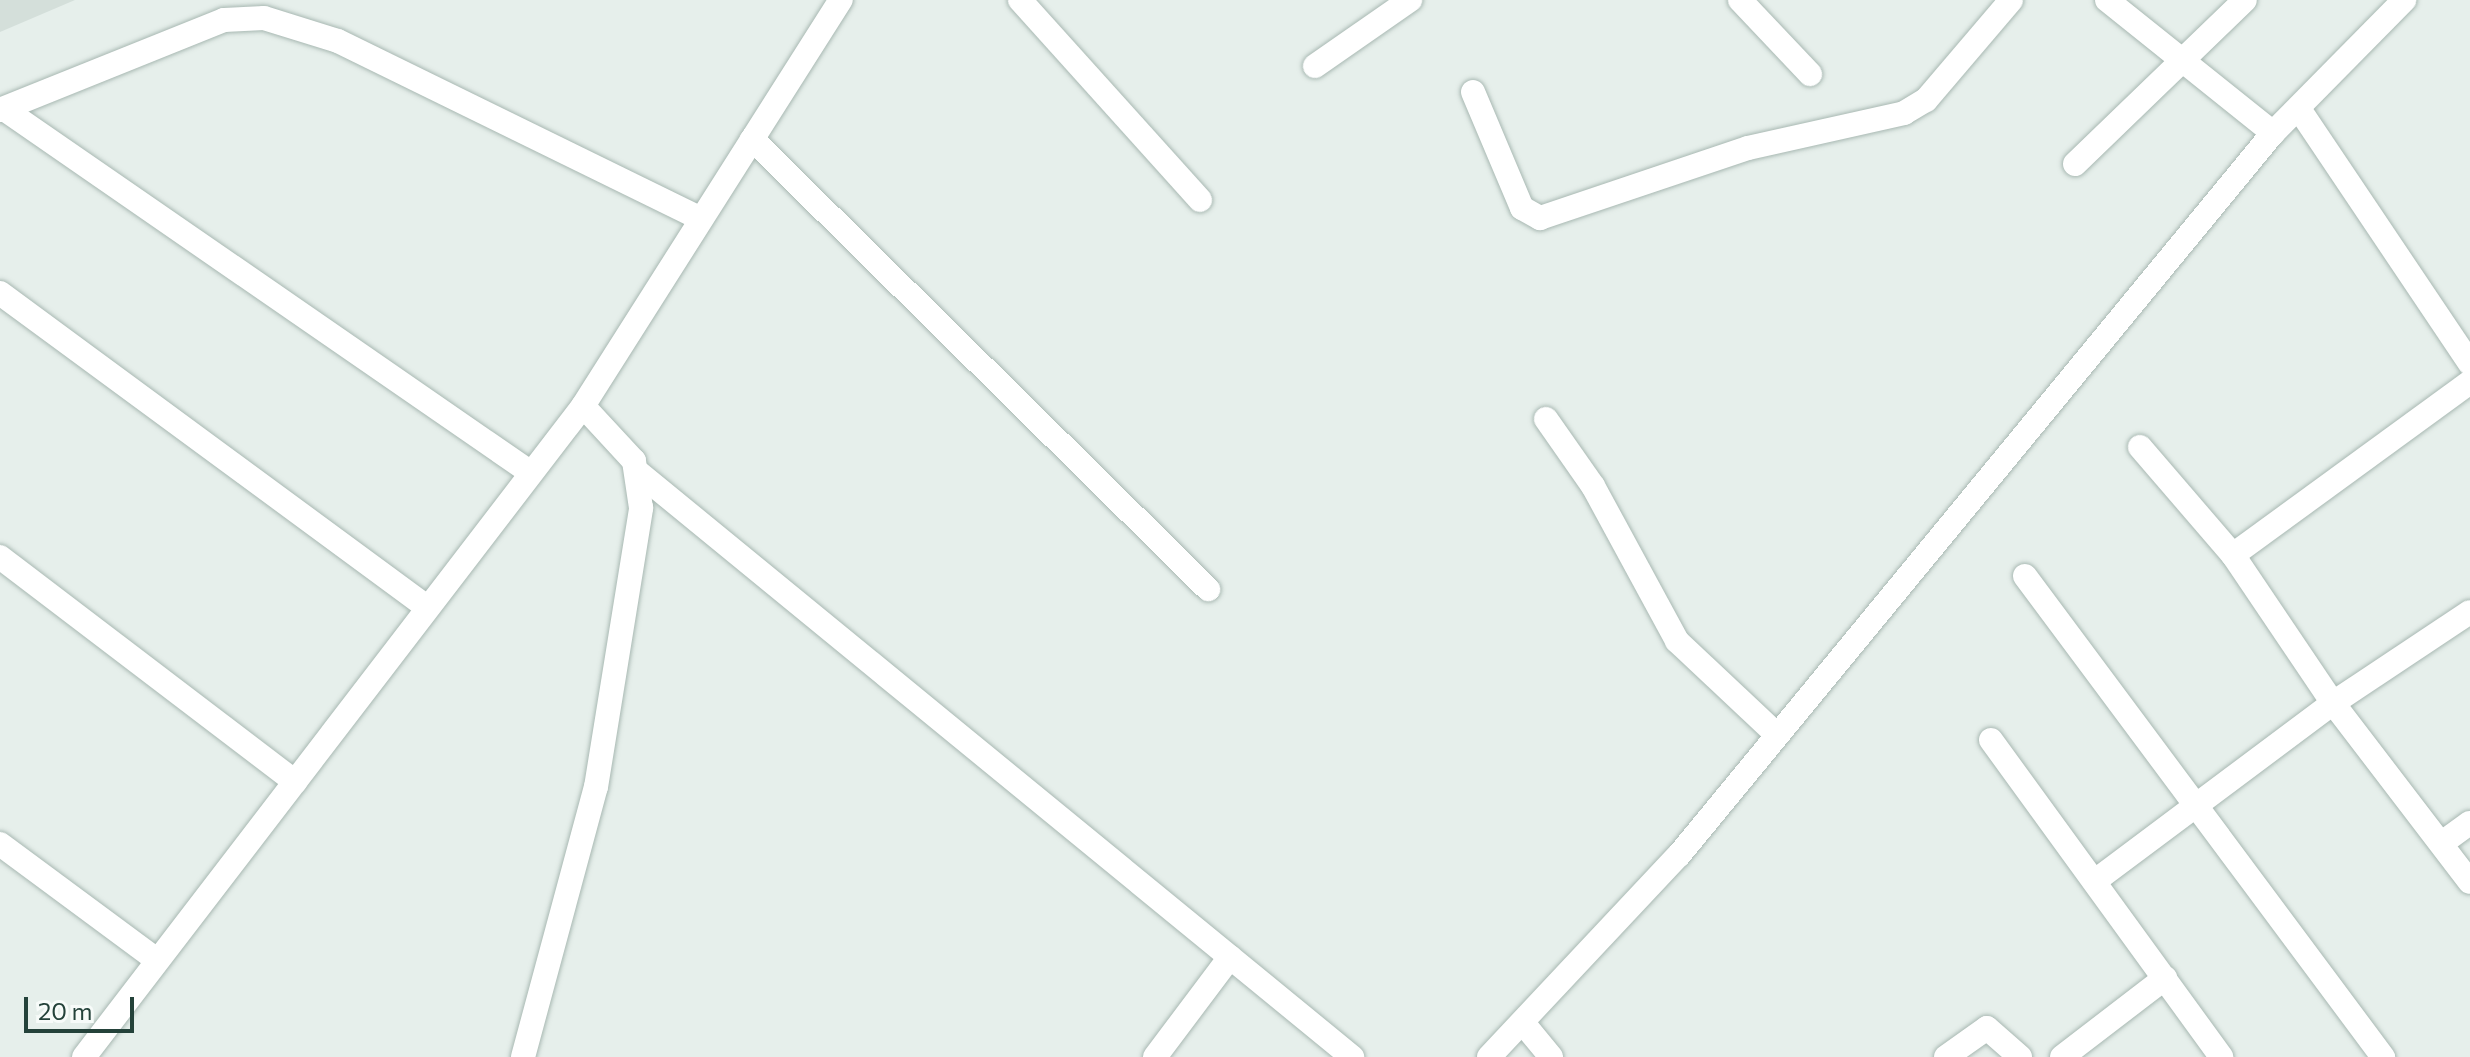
<!DOCTYPE html>
<style>
body{margin:0}
#map{position:relative;width:2470px;height:1057px;overflow:hidden;background:#e6efeb;font-family:Commissioner,sans-serif}
div>[style]{position:absolute}
[style*='--x']{left:calc(var(--x)*1px);top:calc(var(--y)*1px);width:calc(var(--w)*1px);rotate:calc(var(--a)*1deg)}
.built>*{inset:0;background:#d4dfda}
.roads{filter:drop-shadow(0 0 2px #a8b8b2) drop-shadow(0 0 2px #a8b8b2)}
.minor>*{height:24px;margin:-12px;padding:0 12px;transform-origin:12px;border-radius:12px;background:#fff}
span{translate:-50% -50%;white-space:nowrap;text-align:center;line-height:1.15;-webkit-text-stroke:6px #f7fbf9;paint-order:stroke}
.scale{position:absolute;left:24px;top:997px;width:110px;height:36px;box-sizing:border-box;border:4px solid #24423a;border-top:0;padding-left:10px;font-size:24px;line-height:28px;white-space:nowrap;color:#24423a;-webkit-text-stroke:6px #f7fbf9;paint-order:stroke}
</style>
<div id="map">
<div class="built">
<div style="clip-path:polygon(0 0,75px 0,0 32px)"></div>
</div>
<div class="roads">
<div class="minor">
<div style="--x:1020;--y:0;--w:269;--a:48"></div>
<div style="--x:1740;--y:0;--w:102;--a:46.6"></div>
<div style="--x:2107;--y:0;--w:213;--a:38.7"></div>
<div style="--x:1315;--y:66;--w:116;--a:-34.8"></div>
<div style="--x:1473;--y:92;--w:126;--a:67.1"></div>
<div style="--x:1522;--y:208;--w:21;--a:29"></div>
<div style="--x:1540;--y:218;--w:219;--a:-18.6"></div>
<div style="--x:1748;--y:148;--w:160;--a:-12.6"></div>
<div style="--x:1904;--y:113;--w:26;--a:-31"></div>
<div style="--x:1926;--y:100;--w:131;--a:-49.6"></div>
<div style="--x:4;--y:109;--w:640;--a:34.63"></div>
<div style="--x:2299;--y:109;--w:306;--a:56.1"></div>
<div style="--x:0;--y:110;--w:241;--a:-21.9"></div>
<div style="--x:224;--y:20;--w:40;--a:-2.9"></div>
<div style="--x:264;--y:18;--w:77;--a:17.3"></div>
<div style="--x:338;--y:41;--w:404;--a:26.1"></div>
<div style="--x:752;--y:139;--w:641;--a:44.62"></div>
<div style="--x:2075;--y:164;--w:236;--a:-44"></div>
<div style="--x:0;--y:293;--w:531;--a:36.35"></div>
<div style="--x:1546;--y:419;--w:82;--a:55"></div>
<div style="--x:1593;--y:486;--w:176;--a:61.5"></div>
<div style="--x:1677;--y:641;--w:137;--a:43.2"></div>
<div style="--x:2140;--y:447;--w:143;--a:49.3"></div>
<div style="--x:2233;--y:555;--w:179;--a:56"></div>
<div style="--x:2333;--y:703;--w:225;--a:52.6"></div>
<div style="--x:639;--y:473;--w:922;--a:39.32"></div>
<div style="--x:2233;--y:555;--w:293;--a:-36.1"></div>
<div style="--x:0;--y:557;--w:371;--a:37.3"></div>
<div style="--x:2025;--y:576;--w:600;--a:53.34"></div>
<div style="--x:1991;--y:740;--w:392;--a:54"></div>
<div style="--x:2442;--y:843;--w:34;--a:-36"></div>
<div style="--x:0;--y:844;--w:195;--a:36.5"></div>
<div style="--x:2095;--y:881;--w:297;--a:-36.8"></div>
<div style="--x:2333;--y:703;--w:164;--a:-33.6"></div>
<div style="--x:1523;--y:1023;--w:44;--a:50.5"></div>
<div style="--x:84;--y:1057;--w:820;--a:-52.53"></div>
<div style="--x:583;--y:406;--w:481;--a:-57.6"></div>
<div style="--x:523;--y:1057;--w:280;--a:-74.9"></div>
<div style="--x:596;--y:787;--w:283;--a:-80.8"></div>
<div style="--x:641;--y:508;--w:48;--a:-98.5"></div>
<div style="--x:634;--y:461;--w:75;--a:-132.8"></div>
<div style="--x:1155;--y:1057;--w:125;--a:-53.1"></div>
<div style="--x:1489;--y:1057;--w:277;--a:-46.8"></div>
<div style="--x:1679;--y:855;--w:935;--a:-50.56"></div>
<div style="--x:2273;--y:133;--w:187;--a:-45.4"></div>
<div style="--x:1946;--y:1057;--w:50;--a:-35.3"></div>
<div style="--x:1987;--y:1028;--w:44;--a:41.3"></div>
<div style="--x:2062;--y:1057;--w:130;--a:-37.5"></div>
</div>
</div>
<div class="scale">20 m</div>
</div>
